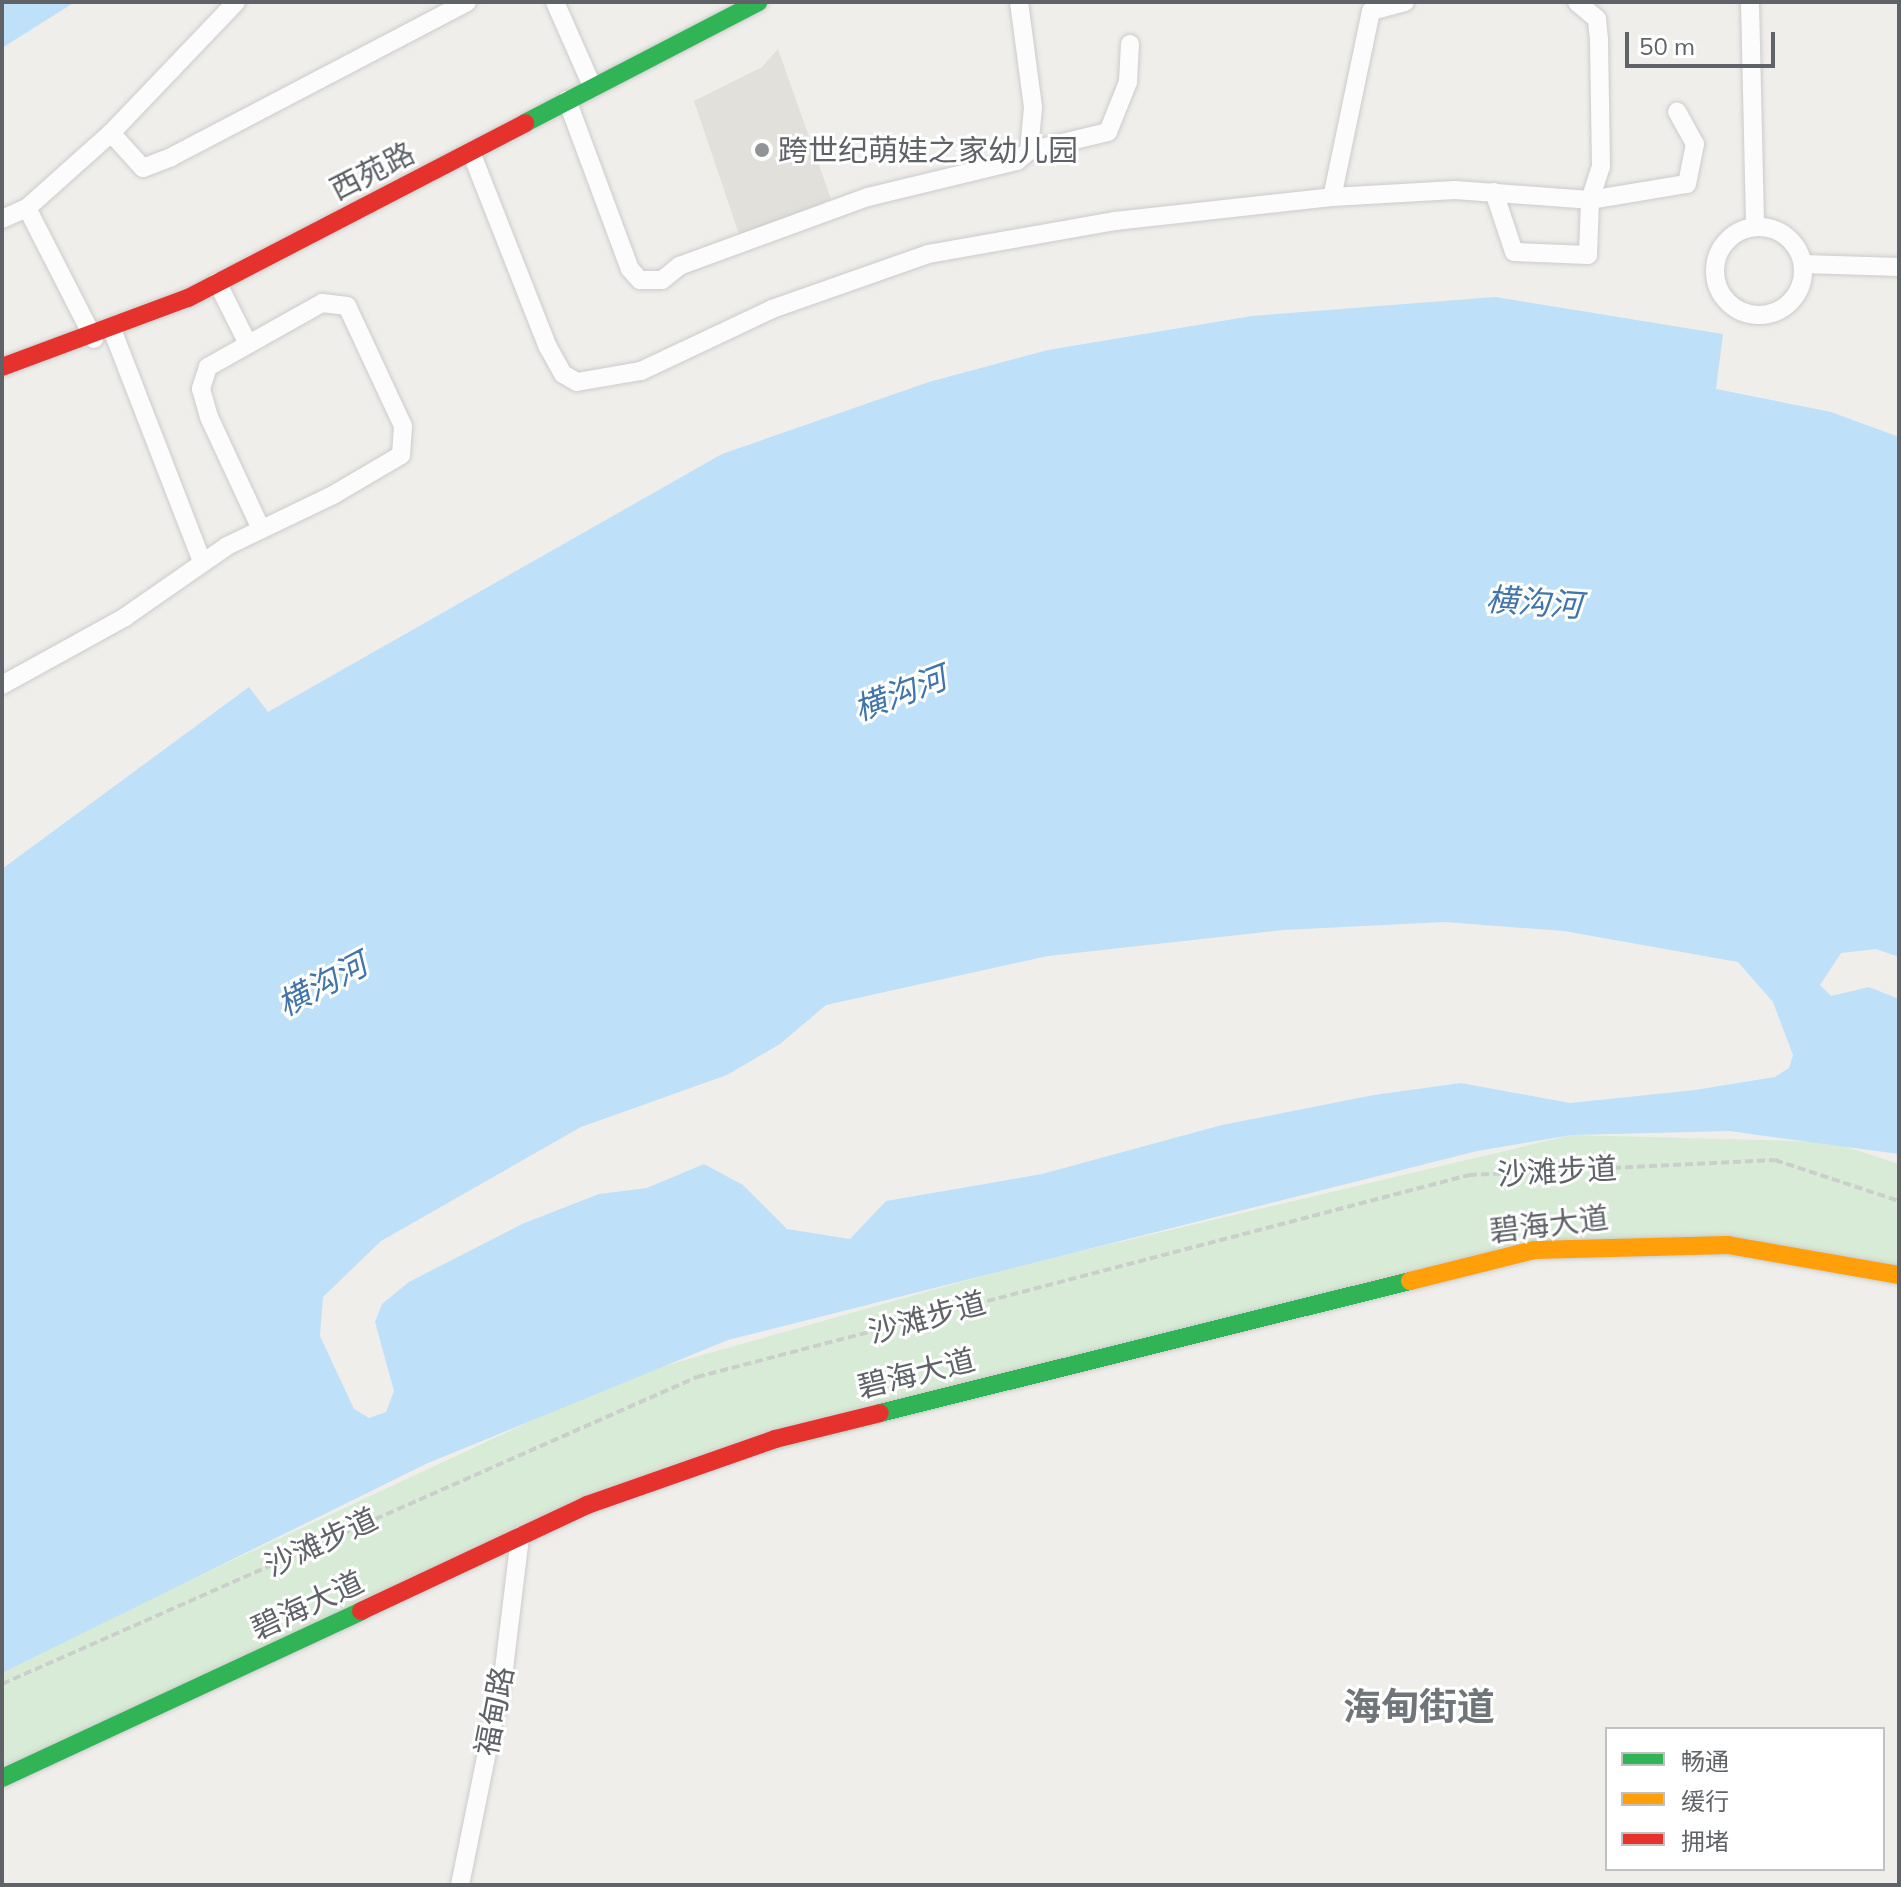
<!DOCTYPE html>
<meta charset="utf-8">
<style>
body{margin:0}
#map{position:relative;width:1901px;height:1887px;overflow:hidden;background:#efeeea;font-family:Mulish,"Noto Sans SC",sans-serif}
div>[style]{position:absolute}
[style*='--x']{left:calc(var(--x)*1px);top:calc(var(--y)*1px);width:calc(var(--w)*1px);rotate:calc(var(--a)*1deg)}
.education>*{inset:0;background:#e2e0da}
.green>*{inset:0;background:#d8ebd6}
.water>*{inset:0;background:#bfe0f9}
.path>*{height:4px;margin-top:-2px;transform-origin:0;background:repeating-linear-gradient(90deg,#cacfcc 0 8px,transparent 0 12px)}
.roads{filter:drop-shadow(0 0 2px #cbcccc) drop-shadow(0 0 2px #cbcccc)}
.street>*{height:18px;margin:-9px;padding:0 9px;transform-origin:9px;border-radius:9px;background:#fdfcfc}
.street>.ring{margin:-9px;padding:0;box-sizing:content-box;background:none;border:18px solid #fdfcfc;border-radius:50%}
.fast>*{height:18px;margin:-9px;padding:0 9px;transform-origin:9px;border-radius:9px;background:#30b455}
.slow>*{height:18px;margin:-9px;padding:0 9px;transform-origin:9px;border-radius:9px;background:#ff9f0a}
.jam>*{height:18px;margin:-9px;padding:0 9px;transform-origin:9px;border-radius:9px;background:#e5322d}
.dots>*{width:22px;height:22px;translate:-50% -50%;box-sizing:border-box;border:4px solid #fff;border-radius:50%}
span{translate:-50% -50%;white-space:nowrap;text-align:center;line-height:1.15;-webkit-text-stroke:6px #fff;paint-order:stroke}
.poi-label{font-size:30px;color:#5f6368}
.left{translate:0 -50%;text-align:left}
.street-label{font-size:30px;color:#5f6368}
.water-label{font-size:32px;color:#4174aa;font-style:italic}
.district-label{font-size:38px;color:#70757a;font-weight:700}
.frame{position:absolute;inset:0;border:4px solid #5f6368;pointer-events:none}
.legend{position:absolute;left:1605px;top:1727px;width:280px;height:144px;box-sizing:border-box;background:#fff;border:2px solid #bfc1c3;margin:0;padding:10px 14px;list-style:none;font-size:24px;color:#5f6368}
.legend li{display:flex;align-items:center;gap:16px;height:40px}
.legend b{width:40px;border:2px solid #bfc1c3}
.scale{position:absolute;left:1625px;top:32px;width:150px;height:36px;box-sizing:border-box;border:4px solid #5f6368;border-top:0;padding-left:10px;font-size:24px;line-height:28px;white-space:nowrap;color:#5f6368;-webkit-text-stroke:6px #fff;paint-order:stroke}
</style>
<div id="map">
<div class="education">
<div style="clip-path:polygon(778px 49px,831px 199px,741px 240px,694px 101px,762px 67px)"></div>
</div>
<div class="green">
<div style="clip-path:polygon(1572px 1135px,1831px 1142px,1899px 1164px,1899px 1279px,1855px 1264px,1559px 1247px,612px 1494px,2px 1770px,2px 1668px,625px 1377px,1014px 1267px)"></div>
</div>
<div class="water">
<div style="clip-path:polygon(2px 2px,75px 2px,2px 48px)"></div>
<div style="clip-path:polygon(evenodd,1495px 297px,1723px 334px,1716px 389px,1831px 412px,1899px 437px,1899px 957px,1876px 949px,1841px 953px,1820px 985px,1831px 996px,1869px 987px,1899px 999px,1899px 1154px,1729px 1131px,1572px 1135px,1477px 1151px,728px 1340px,428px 1463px,2px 1673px,2px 869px,249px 687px,268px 712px,722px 454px,929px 382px,1048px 350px,1252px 316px,1495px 297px,1445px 922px,1564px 931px,1738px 962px,1773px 1002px,1793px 1055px,1789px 1068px,1775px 1077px,1695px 1090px,1570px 1103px,1461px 1083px,1374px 1095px,1222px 1125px,1042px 1174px,886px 1201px,850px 1239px,787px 1229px,743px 1185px,704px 1164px,647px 1188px,599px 1194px,522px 1224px,409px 1282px,382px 1304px,375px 1322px,394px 1391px,386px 1412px,369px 1418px,354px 1409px,320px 1336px,323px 1297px,381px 1241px,581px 1127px,727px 1075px,780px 1044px,826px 1005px,1048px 956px,1283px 930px,1445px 922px)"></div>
</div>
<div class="path">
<div style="--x:2;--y:1684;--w:760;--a:-23.83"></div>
<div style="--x:697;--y:1377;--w:798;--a:-14.66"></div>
<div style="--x:1469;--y:1175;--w:306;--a:-2.8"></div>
<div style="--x:1775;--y:1160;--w:131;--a:18.3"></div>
</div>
<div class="roads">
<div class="street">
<div style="--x:555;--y:2;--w:94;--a:66.2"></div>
<div style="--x:1405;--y:2;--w:35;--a:165"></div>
<div style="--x:1371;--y:11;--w:190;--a:101.8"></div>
<div style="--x:1332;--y:197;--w:123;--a:-3.3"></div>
<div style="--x:1455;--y:190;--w:135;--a:4.2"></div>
<div style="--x:1590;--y:200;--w:35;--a:-72"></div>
<div style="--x:1601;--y:167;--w:128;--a:-90.9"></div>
<div style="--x:1599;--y:39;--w:20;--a:-96"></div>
<div style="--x:1597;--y:19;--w:26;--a:-140"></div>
<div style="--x:1750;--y:2;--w:225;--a:88.7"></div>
<div style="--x:567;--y:100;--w:180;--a:69.6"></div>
<div style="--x:630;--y:269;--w:15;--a:48"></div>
<div style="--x:640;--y:280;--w:22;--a:0"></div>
<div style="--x:662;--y:280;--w:22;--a:-39"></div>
<div style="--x:679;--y:266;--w:201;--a:-20.1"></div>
<div style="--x:868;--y:197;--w:153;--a:-13.6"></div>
<div style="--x:1017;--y:161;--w:16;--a:-40"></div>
<div style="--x:1029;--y:151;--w:44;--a:-84.8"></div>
<div style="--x:1033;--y:107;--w:106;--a:-97.6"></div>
<div style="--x:111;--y:133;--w:47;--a:47.6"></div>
<div style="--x:143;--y:168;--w:30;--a:-21"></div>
<div style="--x:171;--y:157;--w:334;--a:-27.6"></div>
<div style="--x:1029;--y:151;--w:81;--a:-13.5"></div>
<div style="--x:1108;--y:132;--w:54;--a:-68.2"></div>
<div style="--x:1128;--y:82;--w:38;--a:-87"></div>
<div style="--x:471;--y:152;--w:210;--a:68.5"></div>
<div style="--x:548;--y:347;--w:31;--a:61"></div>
<div style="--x:563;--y:374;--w:16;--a:30"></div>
<div style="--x:577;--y:382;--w:65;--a:-9.8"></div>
<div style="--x:641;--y:371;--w:145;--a:-25.3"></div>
<div style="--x:772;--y:309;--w:165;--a:-19.4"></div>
<div style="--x:928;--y:254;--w:190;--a:-10"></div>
<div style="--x:1115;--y:221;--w:218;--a:-6.3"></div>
<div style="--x:1494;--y:192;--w:63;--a:71.6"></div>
<div style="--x:1514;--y:252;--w:74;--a:2.3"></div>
<div style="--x:1588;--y:255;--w:55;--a:-87.9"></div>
<div style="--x:1590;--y:200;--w:98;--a:-9.4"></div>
<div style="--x:1687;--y:184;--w:41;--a:-78.7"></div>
<div style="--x:1695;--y:144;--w:37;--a:-119"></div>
<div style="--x:27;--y:208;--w:147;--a:62.9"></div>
<div style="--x:2;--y:219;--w:27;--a:-24"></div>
<div style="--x:27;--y:208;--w:113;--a:-41.8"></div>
<div style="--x:111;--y:133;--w:181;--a:-46.3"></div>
<div class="ring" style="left:1715px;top:227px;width:70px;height:70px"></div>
<div style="--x:1803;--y:264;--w:96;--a:1.8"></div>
<div style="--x:217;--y:282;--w:69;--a:63.4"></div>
<div style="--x:113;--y:332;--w:247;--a:68.8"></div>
<div style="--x:2;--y:685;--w:141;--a:-28.9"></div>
<div style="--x:125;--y:617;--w:124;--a:-34.8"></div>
<div style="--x:227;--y:546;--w:118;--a:-25.7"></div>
<div style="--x:333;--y:495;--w:79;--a:-30.5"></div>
<div style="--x:401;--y:455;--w:29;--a:-86"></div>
<div style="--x:403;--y:426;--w:132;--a:-115"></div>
<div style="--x:347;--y:306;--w:25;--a:-173"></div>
<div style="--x:322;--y:303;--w:131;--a:150.7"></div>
<div style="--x:208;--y:367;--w:23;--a:108"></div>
<div style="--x:201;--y:389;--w:29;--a:74"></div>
<div style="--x:209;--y:417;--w:123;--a:65.1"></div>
<div style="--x:460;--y:1885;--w:220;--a:-78.5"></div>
<div style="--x:504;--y:1669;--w:134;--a:-83.1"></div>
</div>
<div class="fast">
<div style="--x:525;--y:123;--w:263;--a:-27.4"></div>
<div style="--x:880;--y:1413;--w:546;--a:-13.99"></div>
<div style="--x:2;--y:1778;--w:396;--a:-24.9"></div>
</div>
<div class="slow">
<div style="--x:1410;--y:1281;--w:128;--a:-14"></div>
<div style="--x:1534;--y:1250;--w:194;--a:-1.5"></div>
<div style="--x:1728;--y:1245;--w:174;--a:10"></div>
</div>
<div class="jam">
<div style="--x:2;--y:367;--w:198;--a:-20.4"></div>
<div style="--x:188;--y:298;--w:380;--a:-27.4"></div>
<div style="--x:361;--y:1611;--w:250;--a:-25.1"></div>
<div style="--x:587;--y:1505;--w:199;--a:-19.3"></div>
<div style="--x:775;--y:1439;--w:108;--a:-13.9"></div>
</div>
</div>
<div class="dots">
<div style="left:762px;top:150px;background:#919496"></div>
</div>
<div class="poi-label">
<span class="left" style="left:778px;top:150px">跨世纪萌娃之家幼儿园</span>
</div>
<div class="street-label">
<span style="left:372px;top:171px;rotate:-27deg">西苑路</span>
<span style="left:1557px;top:1171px;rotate:-3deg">沙滩步道</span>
<span style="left:1549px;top:1224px;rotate:-7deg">碧海大道</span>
<span style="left:927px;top:1317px;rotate:-15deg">沙滩步道</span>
<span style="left:916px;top:1373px;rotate:-14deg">碧海大道</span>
<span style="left:321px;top:1542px;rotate:-25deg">沙滩步道</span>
<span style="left:307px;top:1605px;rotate:-25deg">碧海大道</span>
<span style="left:494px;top:1711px;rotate:-79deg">福甸路</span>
</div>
<div class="water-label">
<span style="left:1534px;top:602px;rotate:4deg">横沟河</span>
<span style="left:900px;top:693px;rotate:-21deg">横沟河</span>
<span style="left:322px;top:984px;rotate:-28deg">横沟河</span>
</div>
<div class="district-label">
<span style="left:1419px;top:1707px">海甸街道</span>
</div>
<div class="frame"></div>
<ul class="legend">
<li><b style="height:10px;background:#30b455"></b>畅通</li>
<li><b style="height:10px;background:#ff9f0a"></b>缓行</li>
<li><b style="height:10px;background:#e5322d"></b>拥堵</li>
</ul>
<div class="scale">50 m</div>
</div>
